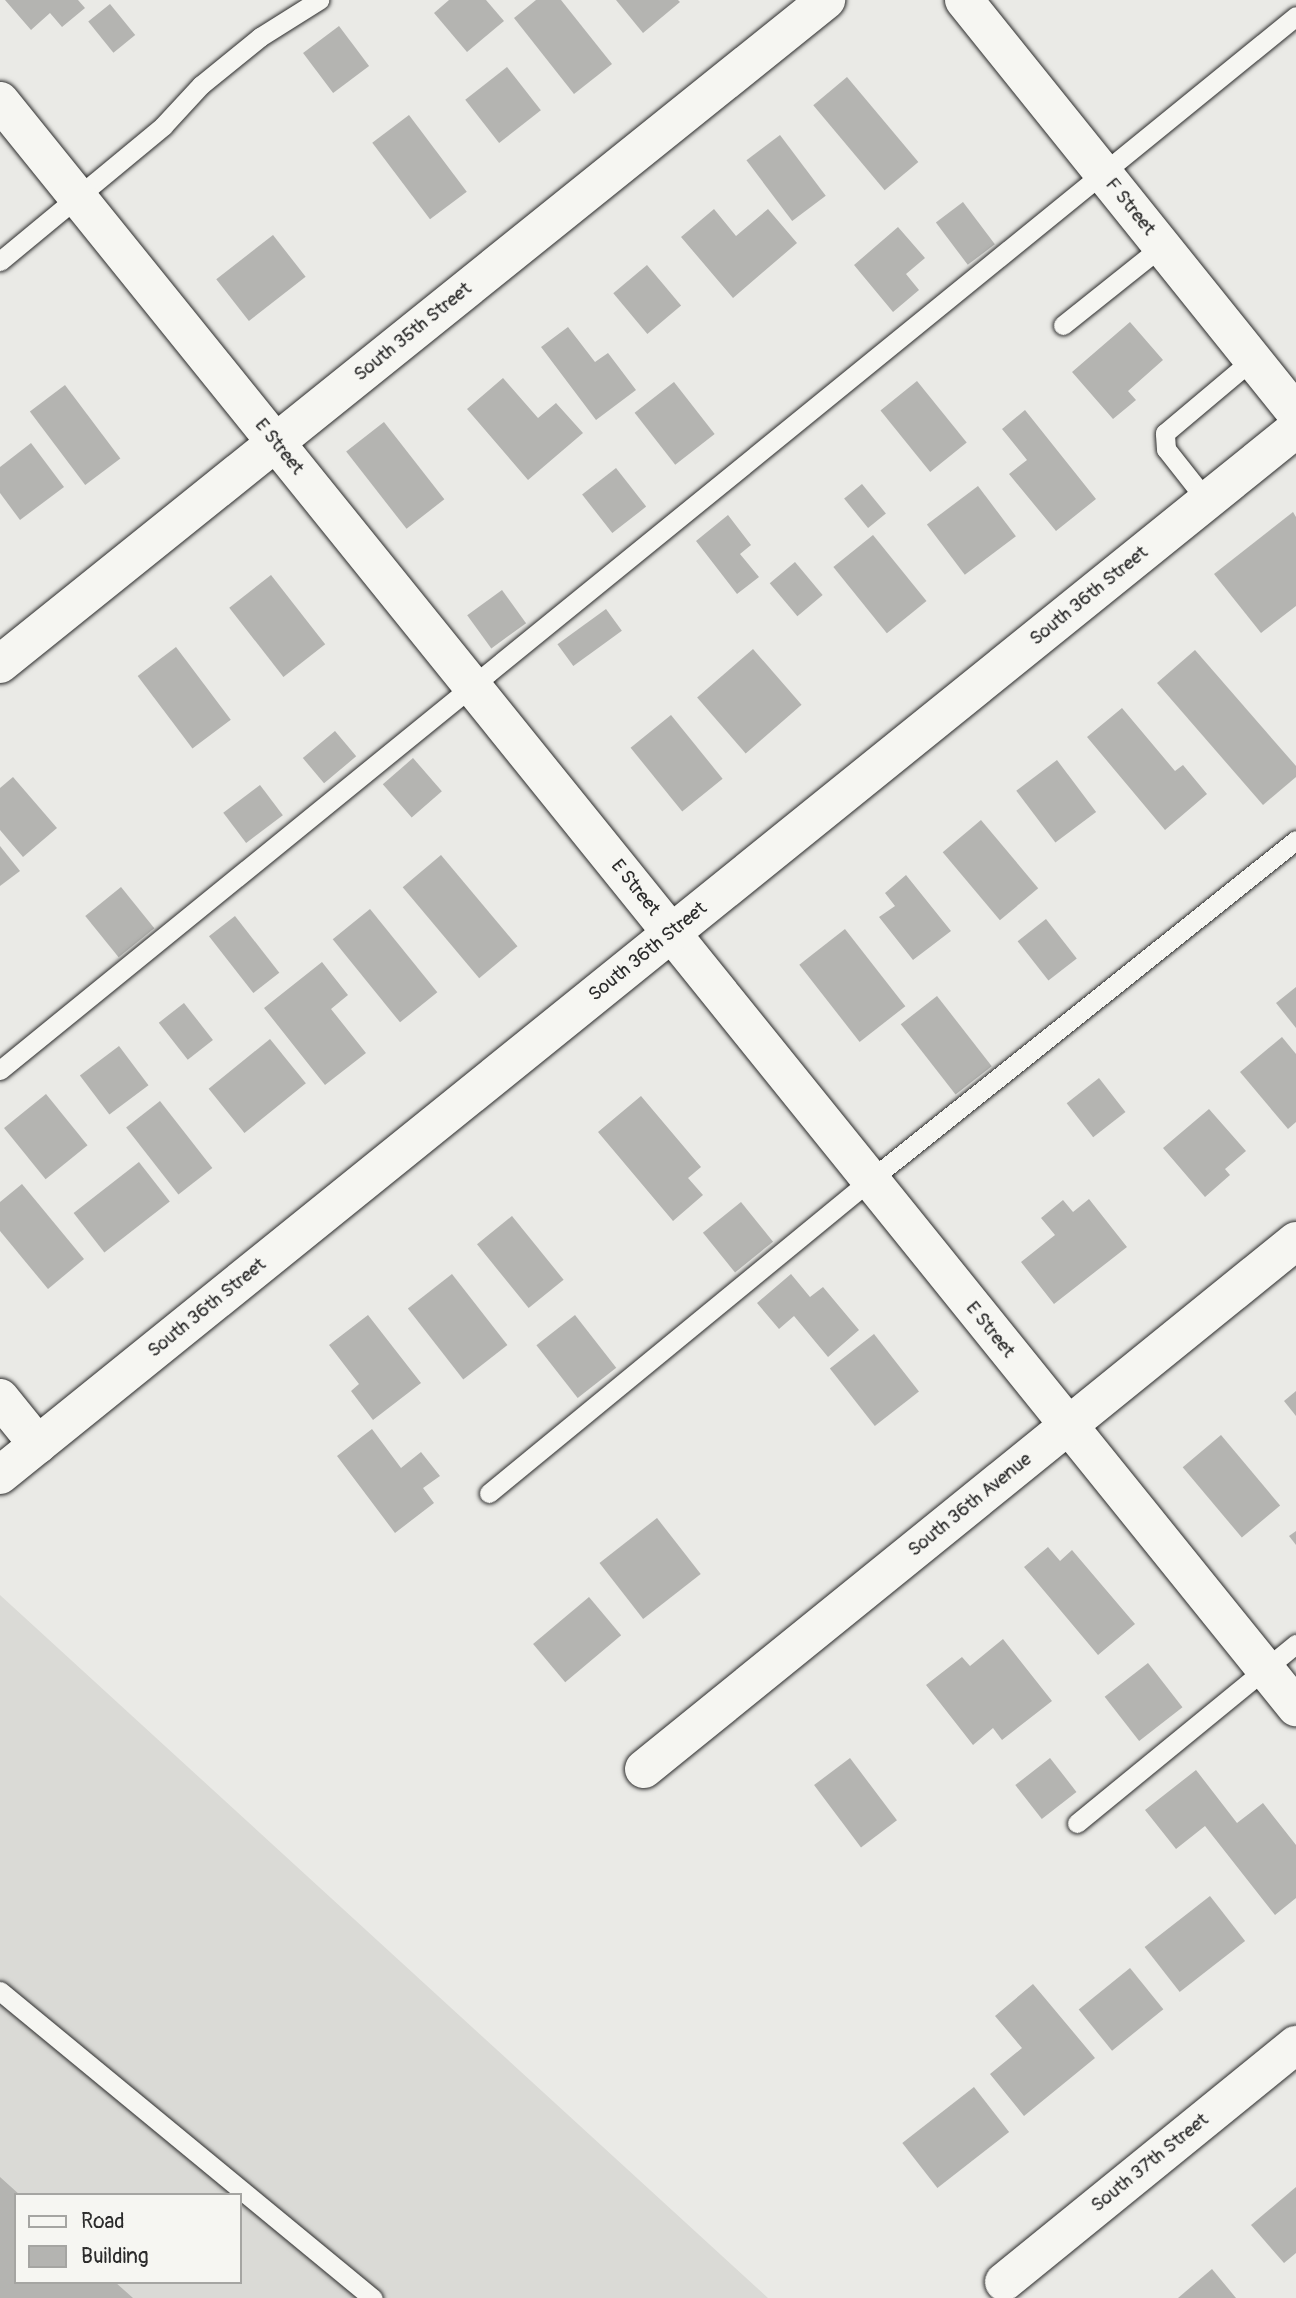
<!DOCTYPE html>
<style>
body{margin:0}
#map{position:relative;width:1296px;height:2298px;overflow:hidden;background:#eaeae6;font-family:Pangolin,sans-serif}
div>[style]{position:absolute}
[style*='--x']{left:calc(var(--x)*1px);top:calc(var(--y)*1px);width:calc(var(--w)*1px);rotate:calc(var(--a)*1deg)}
.built>*{inset:0;background:#dadad6}
.building>*{inset:0;background:#b4b4b1;transform-origin:0 0}
.roads{filter:drop-shadow(0 0 2px #2b2b2b) drop-shadow(0 0 2px #2b2b2b)}
.lane>*{height:19px;margin:-9.5px;padding:0 9.5px;transform-origin:9.5px;border-radius:9.5px;background:#f6f6f2}
.street>*{height:38px;margin:-19px;padding:0 19px;transform-origin:19px;border-radius:19px;background:#f6f6f2}
.secondary>*{height:38px;margin:-19px;padding:0 19px;transform-origin:19px;border-radius:19px;background:#f6f6f2}
span{translate:-50% -50%;white-space:nowrap;text-align:center;line-height:1.15;-webkit-text-stroke:5px #f6f6f2;paint-order:stroke}
.street-label{font-size:19px;color:#2b2b2b}
.legend{position:absolute;left:14px;top:2193px;width:228px;height:91px;box-sizing:border-box;background:#f6f6f2;border:2px solid #a5a5a2;margin:0;padding:9px 12px;list-style:none;font-size:21px;color:#2b2b2b}
.legend li{display:flex;align-items:center;gap:14px;height:35px}
.legend b{width:35px;border:2px solid #a5a5a2}
</style>
<div id="map">
<div class="built">
<div style="clip-path:polygon(evenodd,0 1595px,768px 2298px,0 2298px,0 1595px,16px 2195px,240px 2195px,240px 2282px,16px 2282px,16px 2195px)"></div>
</div>
<div class="building">
<div style="clip-path:polygon(5px 0,78px 0,85px 8px,62px 27px,50px 13px,31px 30px)"></div>
<div style="clip-path:polygon(449px 0,486px 0,504px 21px,467px 52px,434px 13px)"></div>
<div style="clip-path:polygon(536px 0,561px 0,612px 64px,574px 94px,514px 18px)"></div>
<div style="clip-path:polygon(616px 0,678px 0,680px 2px,643px 33px)"></div>
<div style="left:110px;top:4px;width:40px;height:28px;rotate:51deg"></div>
<div style="left:339px;top:26px;width:50px;height:45px;rotate:53deg"></div>
<div style="left:507px;top:67px;width:55px;height:53px;rotate:52deg"></div>
<div style="left:847px;top:77px;width:111px;height:44px;rotate:50deg"></div>
<div style="left:409px;top:115px;width:96px;height:46px;rotate:53deg"></div>
<div style="left:780px;top:135px;width:76px;height:42px;rotate:53deg"></div>
<div style="left:963px;top:202px;width:53px;height:34px;rotate:53deg"></div>
<div style="clip-path:polygon(714px 209px,736px 236px,768px 209px,797px 243px,733px 298px,681px 237px)"></div>
<div style="clip-path:polygon(898px 227px,925px 258px,906px 274px,919px 290px,893px 312px,854px 265px)"></div>
<div style="left:273px;top:235px;width:53px;height:72px;rotate:52deg"></div>
<div style="left:647px;top:265px;width:53px;height:44px;rotate:50deg"></div>
<div style="clip-path:polygon(1130px 322px,1163px 360px,1128px 391px,1136px 400px,1113px 419px,1072px 372px)"></div>
<div style="clip-path:polygon(568px 327px,595px 362px,608px 353px,636px 390px,596px 420px,541px 347px)"></div>
<div style="clip-path:polygon(503px 378px,538px 418px,556px 403px,583px 433px,528px 480px,467px 409px)"></div>
<div style="left:917px;top:381px;width:79px;height:47px;rotate:51deg"></div>
<div style="left:674px;top:382px;width:66px;height:50px;rotate:52deg"></div>
<div style="left:65px;top:385px;width:92px;height:44px;rotate:53deg"></div>
<div style="clip-path:polygon(1025px 410px,1096px 499px,1056px 531px,1009px 474px,1027px 460px,1002px 429px)"></div>
<div style="left:384px;top:422px;width:98px;height:48px;rotate:52deg"></div>
<div style="clip-path:polygon(31px 443px,64px 487px,20px 520px,0 493px,0 467px)"></div>
<div style="left:616px;top:468px;width:49px;height:43px;rotate:52deg"></div>
<div style="left:862px;top:484px;width:38px;height:23px;rotate:51deg"></div>
<div style="left:978px;top:486px;width:63px;height:64px;rotate:53deg"></div>
<div style="clip-path:polygon(1293px 512px,1296px 517px,1296px 606px,1261px 633px,1214px 574px)"></div>
<div style="clip-path:polygon(728px 515px,751px 545px,740px 554px,759px 577px,737px 594px,696px 541px)"></div>
<div style="left:873px;top:535px;width:85px;height:51px;rotate:51deg"></div>
<div style="left:795px;top:562px;width:43px;height:33px;rotate:50deg"></div>
<div style="left:271px;top:575px;width:88px;height:53px;rotate:52deg"></div>
<div style="left:502px;top:590px;width:41px;height:43px;rotate:54deg"></div>
<div style="left:606px;top:609px;width:27px;height:60px;rotate:54deg"></div>
<div style="left:176px;top:647px;width:91px;height:48px;rotate:53deg"></div>
<div style="left:753px;top:649px;width:74px;height:74px;rotate:49deg"></div>
<div style="clip-path:polygon(1195px 650px,1296px 766px,1296px 777px,1263px 805px,1157px 683px)"></div>
<div style="clip-path:polygon(1122px 708px,1175px 771px,1183px 765px,1207px 794px,1165px 830px,1087px 737px)"></div>
<div style="left:671px;top:715px;width:82px;height:52px;rotate:51deg"></div>
<div style="left:335px;top:731px;width:33px;height:42px;rotate:50deg"></div>
<div style="left:413px;top:758px;width:44px;height:40px;rotate:49deg"></div>
<div style="left:1057px;top:760px;width:65px;height:51px;rotate:53deg"></div>
<div style="clip-path:polygon(13px 777px,57px 828px,23px 857px,0 830px,0 788px)"></div>
<div style="left:260px;top:785px;width:38px;height:46px;rotate:53deg"></div>
<div style="left:981px;top:820px;width:89px;height:50px;rotate:50deg"></div>
<div style="clip-path:polygon(0 846px,20px 871px,0 886px)"></div>
<div style="left:441px;top:855px;width:119px;height:50px;rotate:50deg"></div>
<div style="clip-path:polygon(906px 875px,951px 931px,913px 960px,879px 917px,895px 906px,885px 893px)"></div>
<div style="left:121px;top:887px;width:53px;height:46px;rotate:51deg"></div>
<div style="left:370px;top:909px;width:107px;height:48px;rotate:51deg"></div>
<div style="left:235px;top:916px;width:72px;height:33px;rotate:52deg"></div>
<div style="left:1046px;top:919px;width:50px;height:36px;rotate:52deg"></div>
<div style="left:845px;top:929px;width:98px;height:58px;rotate:52deg"></div>
<div style="clip-path:polygon(322px 962px,348px 995px,331px 1009px,366px 1053px,325px 1085px,264px 1008px)"></div>
<div style="clip-path:polygon(1296px 987px,1296px 1028px,1276px 1003px)"></div>
<div style="left:937px;top:996px;width:89px;height:46px;rotate:52deg"></div>
<div style="left:184px;top:1003px;width:47px;height:32px;rotate:52deg"></div>
<div style="clip-path:polygon(1282px 1037px,1296px 1054px,1296px 1122px,1288px 1129px,1240px 1072px)"></div>
<div style="left:270px;top:1039px;width:57px;height:79px;rotate:51deg"></div>
<div style="left:119px;top:1046px;width:49px;height:49px;rotate:53deg"></div>
<div style="left:1099px;top:1078px;width:43px;height:41px;rotate:52deg"></div>
<div style="left:46px;top:1094px;width:66px;height:54px;rotate:51deg"></div>
<div style="clip-path:polygon(641px 1096px,701px 1167px,688px 1178px,703px 1195px,673px 1221px,598px 1132px)"></div>
<div style="left:160px;top:1101px;width:85px;height:43px;rotate:52deg"></div>
<div style="clip-path:polygon(1209px 1109px,1246px 1151px,1225px 1169px,1230px 1175px,1205px 1197px,1163px 1148px)"></div>
<div style="left:139px;top:1162px;width:50px;height:83px;rotate:52deg"></div>
<div style="clip-path:polygon(22px 1184px,84px 1259px,48px 1289px,0 1231px,0 1202px)"></div>
<div style="clip-path:polygon(1089px 1199px,1127px 1247px,1054px 1304px,1021px 1262px,1055px 1235px,1041px 1218px,1063px 1200px,1073px 1212px)"></div>
<div style="left:741px;top:1202px;width:51px;height:49px;rotate:51deg"></div>
<div style="left:512px;top:1216px;width:82px;height:45px;rotate:51deg"></div>
<div style="left:452px;top:1274px;width:90px;height:56px;rotate:52deg"></div>
<div style="clip-path:polygon(791px 1274px,810px 1297px,823px 1287px,859px 1330px,828px 1357px,794px 1316px,779px 1329px,757px 1303px)"></div>
<div style="clip-path:polygon(368px 1315px,421px 1383px,373px 1420px,351px 1391px,359px 1384px,329px 1345px)"></div>
<div style="left:575px;top:1315px;width:67px;height:49px;rotate:52deg"></div>
<div style="left:874px;top:1334px;width:73px;height:56px;rotate:52deg"></div>
<div style="clip-path:polygon(1296px 1391px,1296px 1416px,1284px 1401px)"></div>
<div style="clip-path:polygon(372px 1429px,401px 1468px,421px 1452px,440px 1476px,423px 1488px,434px 1503px,395px 1533px,337px 1456px)"></div>
<div style="left:1221px;top:1435px;width:92px;height:50px;rotate:50deg"></div>
<div style="left:657px;top:1518px;width:71px;height:73px;rotate:52deg"></div>
<div style="clip-path:polygon(1296px 1531px,1296px 1545px,1289px 1536px)"></div>
<div style="clip-path:polygon(1048px 1547px,1060px 1561px,1072px 1550px,1135px 1624px,1098px 1655px,1024px 1567px)"></div>
<div style="left:589px;top:1597px;width:50px;height:73px;rotate:50deg"></div>
<div style="clip-path:polygon(1003px 1639px,1052px 1701px,1002px 1740px,993px 1728px,973px 1745px,926px 1685px,962px 1657px,970px 1666px)"></div>
<div style="left:1148px;top:1663px;width:56px;height:55px;rotate:52deg"></div>
<div style="left:850px;top:1758px;width:78px;height:45px;rotate:53deg"></div>
<div style="left:1050px;top:1758px;width:43px;height:44px;rotate:52deg"></div>
<div style="clip-path:polygon(1196px 1770px,1237px 1823px,1263px 1803px,1296px 1845px,1296px 1898px,1275px 1915px,1205px 1826px,1176px 1849px,1145px 1810px)"></div>
<div style="left:1210px;top:1896px;width:57px;height:83px;rotate:52deg"></div>
<div style="left:1130px;top:1968px;width:53px;height:66px;rotate:51deg"></div>
<div style="clip-path:polygon(1033px 1984px,1095px 2058px,1024px 2116px,990px 2074px,1022px 2048px,995px 2016px)"></div>
<div style="left:974px;top:2087px;width:57px;height:91px;rotate:52deg"></div>
<div style="clip-path:polygon(0 2177px,20px 2195px,16px 2195px,16px 2282px,115px 2282px,133px 2298px,0 2298px)"></div>
<div style="clip-path:polygon(1296px 2187px,1296px 2253px,1284px 2263px,1251px 2225px)"></div>
<div style="clip-path:polygon(1212px 2269px,1236px 2298px,1178px 2298px)"></div>
</div>
<div class="roads">
<div class="lane">
<div style="--x:0;--y:261;--w:212;--a:-39.6"></div>
<div style="--x:163;--y:126;--w:56;--a:-47.2"></div>
<div style="--x:201;--y:85;--w:76;--a:-39.1"></div>
<div style="--x:260;--y:37;--w:70;--a:-32.1"></div>
<div style="--x:1063;--y:325;--w:127;--a:-38.6"></div>
<div style="--x:1207;--y:501;--w:66;--a:-128.3"></div>
<div style="--x:1166;--y:449;--w:16;--a:-94"></div>
<div style="--x:1165;--y:433;--w:115;--a:-40.1"></div>
<div style="--x:0;--y:1070;--w:1670;--a:-39.12"></div>
<div style="--x:489;--y:1493;--w:493;--a:-39.4"></div>
<div style="--x:870;--y:1180;--w:545;--a:-38.59"></div>
<div style="--x:1077;--y:1823;--w:283;--a:-39.3"></div>
<div style="--x:0;--y:1991;--w:483;--a:39.5"></div>
</div>
<div class="street">
<div style="--x:0;--y:101;--w:2064;--a:51.1"></div>
<div style="--x:0;--y:664;--w:1060;--a:-38.79"></div>
<div style="--x:0;--y:1398;--w:60;--a:51"></div>
<div style="--x:644;--y:1769;--w:839;--a:-39"></div>
<div style="--x:1004;--y:2282;--w:376;--a:-39.1"></div>
</div>
<div class="secondary">
<div style="--x:964;--y:0;--w:530;--a:51.21"></div>
<div style="--x:0;--y:1475;--w:1665;--a:-38.91"></div>
</div>
</div>
<div class="street-label">
<span style="left:1130px;top:207px;rotate:51deg">F Street</span>
<span style="left:413px;top:332px;rotate:-39deg">South 35th Street</span>
<span style="left:279px;top:447px;rotate:51deg">E Street</span>
<span style="left:1089px;top:596px;rotate:-39deg">South 36th Street</span>
<span style="left:635px;top:888px;rotate:51deg">E Street</span>
<span style="left:648px;top:952px;rotate:-39deg">South 36th Street</span>
<span style="left:207px;top:1308px;rotate:-39deg">South 36th Street</span>
<span style="left:990px;top:1330px;rotate:51deg">E Street</span>
<span style="left:970px;top:1505px;rotate:-39deg">South 36th Avenue</span>
<span style="left:1150px;top:2163px;rotate:-39deg">South 37th Street</span>
</div>
<ul class="legend">
<li><b style="height:9px;background:#f6f6f2"></b>Road</li>
<li><b style="height:19px;background:#b4b4b1"></b>Building</li>
</ul>
</div>
